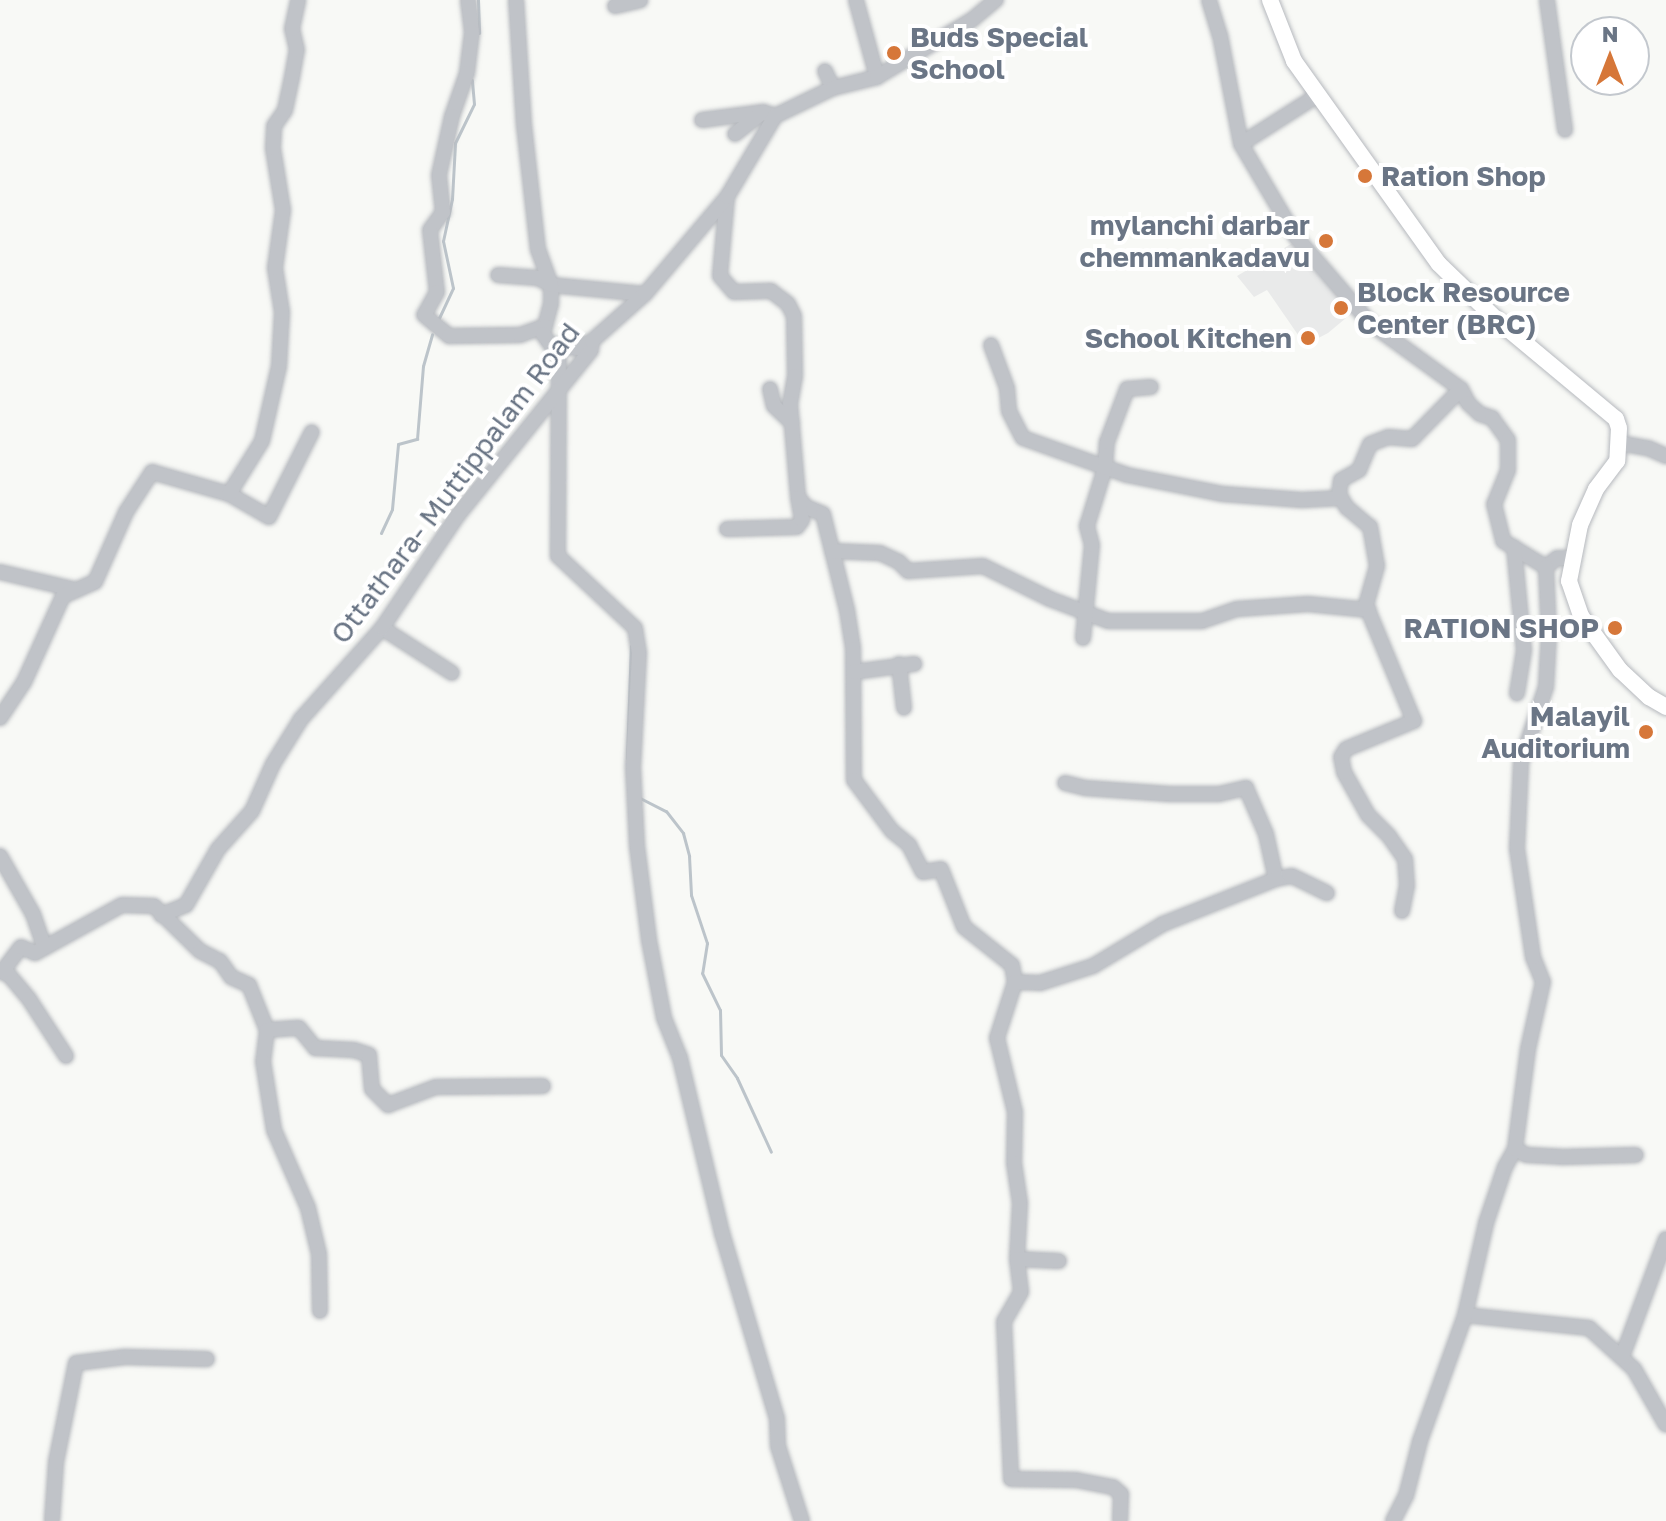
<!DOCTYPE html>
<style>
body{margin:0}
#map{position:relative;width:1666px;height:1521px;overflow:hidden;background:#f8f9f6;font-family:"Golos Text",sans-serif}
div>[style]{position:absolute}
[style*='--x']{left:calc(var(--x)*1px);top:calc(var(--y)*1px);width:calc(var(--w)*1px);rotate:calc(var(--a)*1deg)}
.built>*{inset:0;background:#e9eaea}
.stream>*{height:3px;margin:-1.5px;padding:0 1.5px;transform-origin:1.5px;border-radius:1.5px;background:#bcc4ca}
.roads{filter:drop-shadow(0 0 2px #b6b9be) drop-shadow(0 0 2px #b6b9be)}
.minor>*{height:14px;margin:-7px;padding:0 7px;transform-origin:7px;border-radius:7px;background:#c0c3c8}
.major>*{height:16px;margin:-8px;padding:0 8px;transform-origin:8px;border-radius:8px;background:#fff}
.dots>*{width:22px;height:22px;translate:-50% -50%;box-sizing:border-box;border:4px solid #fff;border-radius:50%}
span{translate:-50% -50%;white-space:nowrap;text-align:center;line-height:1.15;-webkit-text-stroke:8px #fff;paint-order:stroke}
.poi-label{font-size:28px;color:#6a7585;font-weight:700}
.left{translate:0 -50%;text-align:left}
.right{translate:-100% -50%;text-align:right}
.street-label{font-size:28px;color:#6a7585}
.north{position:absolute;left:1570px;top:16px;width:80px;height:80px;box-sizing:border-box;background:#fff;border:2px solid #c3c8ce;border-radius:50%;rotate:0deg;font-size:22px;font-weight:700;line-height:32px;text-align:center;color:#6a7585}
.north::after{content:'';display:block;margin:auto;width:28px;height:36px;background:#d67739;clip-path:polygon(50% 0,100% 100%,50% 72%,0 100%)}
</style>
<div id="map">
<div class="built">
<div style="clip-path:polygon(1296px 241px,1352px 313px,1328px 333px,1305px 345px,1267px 290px,1254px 297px,1237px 276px)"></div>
</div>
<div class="stream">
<div style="--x:478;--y:0;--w:33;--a:88"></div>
<div style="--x:439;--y:318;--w:33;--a:-65"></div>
<div style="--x:453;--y:288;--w:48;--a:-102"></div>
<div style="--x:443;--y:241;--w:43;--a:-77.9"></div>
<div style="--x:452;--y:199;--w:56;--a:-86.9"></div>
<div style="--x:455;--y:143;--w:43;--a:-64"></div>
<div style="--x:474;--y:104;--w:24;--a:-95"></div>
<div style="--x:381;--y:533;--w:26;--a:-65"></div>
<div style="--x:392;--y:509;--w:65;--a:-84.7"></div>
<div style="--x:398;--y:444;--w:20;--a:-15"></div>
<div style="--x:417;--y:439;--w:73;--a:-85.3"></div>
<div style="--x:423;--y:366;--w:33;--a:-74"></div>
<div style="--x:627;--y:758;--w:112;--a:-88"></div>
<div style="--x:638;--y:797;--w:31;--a:27"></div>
<div style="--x:666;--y:811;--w:28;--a:52"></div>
<div style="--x:683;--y:833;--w:24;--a:75"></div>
<div style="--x:689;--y:856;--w:39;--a:87"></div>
<div style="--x:691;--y:895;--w:51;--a:71.6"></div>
<div style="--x:707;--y:943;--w:30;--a:99"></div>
<div style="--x:702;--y:973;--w:41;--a:64.1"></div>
<div style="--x:720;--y:1010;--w:45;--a:88.7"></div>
<div style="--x:721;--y:1055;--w:28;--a:55"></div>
<div style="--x:737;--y:1078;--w:81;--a:65.3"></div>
</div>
<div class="roads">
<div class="minor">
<div style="--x:468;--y:0;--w:32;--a:83"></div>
<div style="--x:472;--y:32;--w:41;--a:97"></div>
<div style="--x:467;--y:73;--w:46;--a:109.2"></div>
<div style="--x:452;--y:116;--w:60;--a:102.4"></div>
<div style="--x:439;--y:175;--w:37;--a:84"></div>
<div style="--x:443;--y:212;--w:22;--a:126"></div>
<div style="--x:430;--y:230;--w:62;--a:83.6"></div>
<div style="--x:437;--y:292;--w:26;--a:119"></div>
<div style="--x:424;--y:315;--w:33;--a:40"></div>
<div style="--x:449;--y:336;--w:71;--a:-0.8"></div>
<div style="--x:520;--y:335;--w:27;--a:-20"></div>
<div style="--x:545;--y:326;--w:23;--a:-75"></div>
<div style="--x:551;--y:304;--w:19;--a:-90"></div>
<div style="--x:551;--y:285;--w:94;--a:5.5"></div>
<div style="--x:856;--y:0;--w:80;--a:74.7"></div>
<div style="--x:1209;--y:0;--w:37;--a:73"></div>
<div style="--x:1220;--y:35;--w:111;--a:79.1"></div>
<div style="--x:1241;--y:144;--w:108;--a:59.4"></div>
<div style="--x:1296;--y:237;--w:113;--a:49.3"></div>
<div style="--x:1370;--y:323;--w:112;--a:36"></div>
<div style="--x:1547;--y:0;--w:131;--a:82.1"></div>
<div style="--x:615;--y:6;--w:26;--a:-13"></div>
<div style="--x:825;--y:71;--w:19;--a:65"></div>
<div style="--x:702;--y:120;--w:62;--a:-7.5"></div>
<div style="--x:763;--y:112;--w:13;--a:18"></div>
<div style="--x:735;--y:134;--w:36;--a:-38"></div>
<div style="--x:1241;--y:144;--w:91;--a:-32.5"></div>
<div style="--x:727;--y:197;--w:79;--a:95.1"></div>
<div style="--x:720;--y:276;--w:21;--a:49"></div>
<div style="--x:734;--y:292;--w:37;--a:-2"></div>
<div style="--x:771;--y:291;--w:21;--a:37"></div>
<div style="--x:788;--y:304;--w:13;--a:63"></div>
<div style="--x:794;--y:316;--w:60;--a:89"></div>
<div style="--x:795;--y:376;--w:27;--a:100"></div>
<div style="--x:790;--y:403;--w:94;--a:85.1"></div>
<div style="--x:798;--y:497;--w:13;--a:51"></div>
<div style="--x:806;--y:507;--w:18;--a:22"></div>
<div style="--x:823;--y:514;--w:99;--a:76"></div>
<div style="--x:847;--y:610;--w:39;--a:81"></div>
<div style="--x:853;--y:649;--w:131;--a:89.6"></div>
<div style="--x:854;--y:780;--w:64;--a:53.3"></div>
<div style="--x:892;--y:831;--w:22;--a:39"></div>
<div style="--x:909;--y:845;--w:30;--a:63"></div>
<div style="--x:923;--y:872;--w:18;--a:-9"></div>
<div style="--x:941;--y:869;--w:62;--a:68.4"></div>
<div style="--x:964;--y:927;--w:61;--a:38.4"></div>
<div style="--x:1012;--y:965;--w:17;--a:80"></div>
<div style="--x:1015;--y:982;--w:59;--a:107.8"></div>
<div style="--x:997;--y:1038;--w:76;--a:76.3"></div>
<div style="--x:1015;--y:1112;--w:51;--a:91.1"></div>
<div style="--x:1014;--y:1163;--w:40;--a:81.5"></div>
<div style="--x:1020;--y:1203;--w:56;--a:93.1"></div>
<div style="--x:1017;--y:1259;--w:33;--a:83"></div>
<div style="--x:1021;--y:1292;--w:34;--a:120"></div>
<div style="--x:1004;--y:1322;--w:157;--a:87.4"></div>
<div style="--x:1011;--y:1479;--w:65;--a:0.9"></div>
<div style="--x:1076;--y:1480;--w:38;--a:11"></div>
<div style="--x:1113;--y:1487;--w:11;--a:41"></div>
<div style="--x:1121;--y:1494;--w:27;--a:92"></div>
<div style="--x:498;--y:275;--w:40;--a:4.3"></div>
<div style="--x:538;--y:278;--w:15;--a:28"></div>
<div style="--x:551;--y:285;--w:37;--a:-110"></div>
<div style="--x:538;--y:250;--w:125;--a:-96.4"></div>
<div style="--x:524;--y:126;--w:126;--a:-93.6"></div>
<div style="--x:545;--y:326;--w:8;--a:104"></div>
<div style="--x:543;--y:334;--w:16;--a:55"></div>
<div style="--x:552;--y:347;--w:25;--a:2"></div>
<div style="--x:577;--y:348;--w:17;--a:-25"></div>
<div style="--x:559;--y:345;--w:211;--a:90.3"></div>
<div style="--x:558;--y:556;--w:105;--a:43.1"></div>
<div style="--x:635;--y:628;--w:25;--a:81"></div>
<div style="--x:639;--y:653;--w:114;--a:93"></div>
<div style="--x:633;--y:767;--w:79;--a:87.1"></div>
<div style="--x:637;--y:846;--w:95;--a:82.7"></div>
<div style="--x:649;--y:940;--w:79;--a:79.1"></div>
<div style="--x:664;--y:1018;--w:43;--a:68.2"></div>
<div style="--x:680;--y:1058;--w:180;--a:76.5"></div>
<div style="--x:722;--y:1233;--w:194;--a:73.5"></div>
<div style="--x:777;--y:1419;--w:27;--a:88"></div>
<div style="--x:778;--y:1446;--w:79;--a:72.3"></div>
<div style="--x:991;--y:345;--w:46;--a:69.6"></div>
<div style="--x:1007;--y:388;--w:23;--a:85"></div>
<div style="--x:1009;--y:411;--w:30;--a:63"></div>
<div style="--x:1023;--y:438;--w:110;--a:19.6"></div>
<div style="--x:1127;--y:475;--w:98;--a:11.2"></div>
<div style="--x:1223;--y:494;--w:79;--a:4.3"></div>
<div style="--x:1302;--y:500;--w:39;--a:-3"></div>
<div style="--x:770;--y:389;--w:17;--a:77"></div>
<div style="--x:774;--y:406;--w:25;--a:43"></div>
<div style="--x:1461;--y:389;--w:16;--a:63"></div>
<div style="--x:1468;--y:403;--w:16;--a:43"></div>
<div style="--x:1480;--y:414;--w:13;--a:18"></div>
<div style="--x:1492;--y:418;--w:27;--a:54"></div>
<div style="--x:1508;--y:440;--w:30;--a:90"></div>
<div style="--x:1508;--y:470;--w:37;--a:112"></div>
<div style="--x:1494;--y:504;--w:38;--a:76"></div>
<div style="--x:1503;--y:541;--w:50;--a:31.2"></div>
<div style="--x:1619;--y:443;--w:29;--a:10"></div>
<div style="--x:1648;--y:448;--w:20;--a:24"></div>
<div style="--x:229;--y:494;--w:46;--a:29.9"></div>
<div style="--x:269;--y:517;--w:95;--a:-63.2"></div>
<div style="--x:727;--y:529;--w:70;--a:-1.6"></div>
<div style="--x:797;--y:527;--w:9;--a:-54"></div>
<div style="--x:802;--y:520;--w:22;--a:-100"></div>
<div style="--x:1514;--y:547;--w:103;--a:84.5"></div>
<div style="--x:1524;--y:650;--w:44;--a:99.2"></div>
<div style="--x:832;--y:551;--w:48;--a:2.4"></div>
<div style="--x:880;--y:553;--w:21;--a:25"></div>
<div style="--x:899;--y:562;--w:13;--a:45"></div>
<div style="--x:908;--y:571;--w:75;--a:-3.8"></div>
<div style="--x:983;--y:566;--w:75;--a:26.2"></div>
<div style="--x:1050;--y:599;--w:62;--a:20.8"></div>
<div style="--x:1108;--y:621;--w:94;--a:0"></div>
<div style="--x:1202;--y:621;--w:37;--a:-19"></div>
<div style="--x:1237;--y:609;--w:71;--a:-4"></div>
<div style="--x:1308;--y:604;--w:61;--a:5.6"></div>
<div style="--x:1546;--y:567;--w:14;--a:-39"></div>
<div style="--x:1557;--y:558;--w:15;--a:0"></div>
<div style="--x:0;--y:572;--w:79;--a:13.2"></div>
<div style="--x:382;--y:628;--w:83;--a:32.7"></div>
<div style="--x:1083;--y:638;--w:93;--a:-84.5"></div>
<div style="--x:1092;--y:545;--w:20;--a:-105"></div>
<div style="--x:1087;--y:526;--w:61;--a:-72.8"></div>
<div style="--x:1105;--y:468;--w:26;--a:-86"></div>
<div style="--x:1107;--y:442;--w:57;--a:-69.3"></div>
<div style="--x:1127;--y:389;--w:24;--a:-5"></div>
<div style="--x:899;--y:664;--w:44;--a:83.5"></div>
<div style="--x:854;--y:672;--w:61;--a:-7.6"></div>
<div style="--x:0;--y:718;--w:43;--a:-56.3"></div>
<div style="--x:24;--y:682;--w:94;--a:-65.6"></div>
<div style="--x:63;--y:596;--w:35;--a:-24"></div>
<div style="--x:95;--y:582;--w:77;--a:-66.1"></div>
<div style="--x:126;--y:512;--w:48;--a:-57"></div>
<div style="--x:152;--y:472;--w:80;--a:15.9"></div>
<div style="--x:229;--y:494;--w:62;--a:-58.1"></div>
<div style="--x:262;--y:441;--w:77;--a:-77.2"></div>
<div style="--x:279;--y:366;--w:54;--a:-86.8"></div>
<div style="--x:282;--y:312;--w:45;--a:-99"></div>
<div style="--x:275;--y:268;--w:59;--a:-82.1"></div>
<div style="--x:283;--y:210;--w:63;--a:-99.2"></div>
<div style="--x:273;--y:148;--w:22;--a:-87"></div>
<div style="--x:274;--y:126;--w:19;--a:-55"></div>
<div style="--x:285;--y:110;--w:34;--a:-78"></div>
<div style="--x:292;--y:77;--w:27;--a:-80"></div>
<div style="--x:297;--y:50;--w:22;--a:-103"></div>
<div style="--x:292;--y:29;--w:30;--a:-78"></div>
<div style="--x:1065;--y:783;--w:21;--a:14"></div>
<div style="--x:1085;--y:788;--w:85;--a:4"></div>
<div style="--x:1170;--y:794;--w:49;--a:0"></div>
<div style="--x:1219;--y:794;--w:28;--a:-13"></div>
<div style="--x:1246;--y:788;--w:50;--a:66.5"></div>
<div style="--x:1266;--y:834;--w:46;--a:77.5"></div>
<div style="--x:1276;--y:879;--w:16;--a:-11"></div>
<div style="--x:1292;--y:876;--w:39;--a:26"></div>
<div style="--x:0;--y:856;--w:67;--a:60.4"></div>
<div style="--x:33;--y:914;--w:34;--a:71"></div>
<div style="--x:1402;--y:911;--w:25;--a:-79"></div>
<div style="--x:1407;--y:886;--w:27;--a:-94"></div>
<div style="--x:1405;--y:859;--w:28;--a:-125"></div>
<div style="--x:1389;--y:836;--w:30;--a:-135"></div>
<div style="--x:1368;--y:815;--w:49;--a:-119.2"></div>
<div style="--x:1344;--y:772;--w:15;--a:-101"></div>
<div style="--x:1341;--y:757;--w:9;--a:-58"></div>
<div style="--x:1346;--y:749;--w:74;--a:-22.4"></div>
<div style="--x:1414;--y:721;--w:126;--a:-112.5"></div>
<div style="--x:1366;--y:605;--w:41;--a:-74.2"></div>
<div style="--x:1377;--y:566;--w:40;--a:-100"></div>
<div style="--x:1370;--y:527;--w:30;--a:-140"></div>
<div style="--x:1347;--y:508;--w:16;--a:-120"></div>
<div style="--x:1339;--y:494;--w:14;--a:-82"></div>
<div style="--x:1341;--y:480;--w:21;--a:-29"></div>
<div style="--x:1359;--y:470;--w:28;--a:-67"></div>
<div style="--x:1370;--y:444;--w:19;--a:-21"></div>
<div style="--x:1388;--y:437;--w:24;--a:5"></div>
<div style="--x:1412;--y:439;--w:70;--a:-45.6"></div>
<div style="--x:161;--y:915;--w:27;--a:-22"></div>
<div style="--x:186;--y:905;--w:64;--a:-60.3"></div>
<div style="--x:218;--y:849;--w:51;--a:-48.2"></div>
<div style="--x:252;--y:811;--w:51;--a:-65.9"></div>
<div style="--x:273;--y:764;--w:53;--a:-58.1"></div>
<div style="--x:301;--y:719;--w:122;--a:-48.3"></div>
<div style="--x:382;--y:628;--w:136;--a:-56.1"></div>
<div style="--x:458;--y:515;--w:212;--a:-51.1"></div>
<div style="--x:591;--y:350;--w:9;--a:-84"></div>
<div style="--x:592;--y:341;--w:71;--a:-41.6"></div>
<div style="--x:645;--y:294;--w:127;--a:-49.8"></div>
<div style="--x:727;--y:197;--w:94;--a:-59.3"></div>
<div style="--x:775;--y:116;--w:64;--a:-25.8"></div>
<div style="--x:833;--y:88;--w:45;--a:-14"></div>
<div style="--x:877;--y:77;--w:112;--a:-31.1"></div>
<div style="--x:973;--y:19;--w:30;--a:-40"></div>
<div style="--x:0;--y:971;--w:10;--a:24"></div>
<div style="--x:9;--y:975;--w:31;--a:50"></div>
<div style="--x:29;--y:999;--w:68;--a:57"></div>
<div style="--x:2;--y:972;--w:31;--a:-53"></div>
<div style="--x:21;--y:947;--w:15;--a:23"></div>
<div style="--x:35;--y:953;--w:99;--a:-28.9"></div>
<div style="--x:122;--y:905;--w:32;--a:2"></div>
<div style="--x:154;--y:906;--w:64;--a:44.4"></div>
<div style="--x:200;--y:951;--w:22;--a:27"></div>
<div style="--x:220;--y:961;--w:19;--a:55"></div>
<div style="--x:231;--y:977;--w:20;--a:24"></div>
<div style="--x:249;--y:985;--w:48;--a:68.2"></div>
<div style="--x:267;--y:1030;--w:31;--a:97"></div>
<div style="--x:263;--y:1061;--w:70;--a:80.9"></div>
<div style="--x:274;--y:1130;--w:85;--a:66.4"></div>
<div style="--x:308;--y:1208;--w:47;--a:76.6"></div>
<div style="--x:319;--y:1254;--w:57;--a:89"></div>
<div style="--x:1015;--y:982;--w:25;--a:2"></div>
<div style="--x:1040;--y:983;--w:56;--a:-17.8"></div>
<div style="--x:1093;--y:966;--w:82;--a:-31"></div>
<div style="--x:1163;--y:924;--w:122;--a:-21.7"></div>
<div style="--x:267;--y:1030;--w:32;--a:-4"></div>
<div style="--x:299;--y:1028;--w:26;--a:51"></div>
<div style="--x:315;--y:1048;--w:39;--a:3"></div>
<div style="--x:354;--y:1050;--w:16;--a:18"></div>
<div style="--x:369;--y:1055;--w:34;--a:85"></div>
<div style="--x:372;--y:1089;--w:23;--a:45"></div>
<div style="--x:388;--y:1105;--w:51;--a:-20.6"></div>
<div style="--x:436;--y:1087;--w:107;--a:-0.5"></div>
<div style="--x:1515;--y:1149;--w:13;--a:27"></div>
<div style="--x:1527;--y:1155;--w:34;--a:3"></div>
<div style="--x:1561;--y:1157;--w:75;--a:-1.5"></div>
<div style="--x:1017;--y:1259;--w:42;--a:2.7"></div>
<div style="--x:1465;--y:1315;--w:125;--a:6"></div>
<div style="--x:1589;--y:1328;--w:61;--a:42.3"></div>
<div style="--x:1634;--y:1369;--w:64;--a:60.3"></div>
<div style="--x:1622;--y:1357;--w:126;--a:-69.6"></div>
<div style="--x:52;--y:1521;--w:59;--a:-86.1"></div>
<div style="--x:56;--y:1462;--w:101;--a:-78.6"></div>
<div style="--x:76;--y:1363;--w:49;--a:-7"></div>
<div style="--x:125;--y:1357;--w:82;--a:1.4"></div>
<div style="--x:1393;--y:1521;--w:28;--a:-63"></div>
<div style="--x:1406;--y:1496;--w:57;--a:-75.7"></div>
<div style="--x:1420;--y:1441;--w:134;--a:-70.3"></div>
<div style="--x:1465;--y:1315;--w:94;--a:-77.1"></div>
<div style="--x:1486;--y:1223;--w:59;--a:-71.3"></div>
<div style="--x:1505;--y:1167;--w:21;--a:-61"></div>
<div style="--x:1515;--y:1149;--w:101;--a:-82.6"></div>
<div style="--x:1528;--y:1049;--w:69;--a:-77.4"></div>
<div style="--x:1543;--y:982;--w:27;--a:-112"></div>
<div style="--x:1533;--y:957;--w:110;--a:-98.4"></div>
<div style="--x:1517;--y:848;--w:86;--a:-87.3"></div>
<div style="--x:1521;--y:762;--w:79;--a:-71.6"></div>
<div style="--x:1546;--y:687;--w:53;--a:-86.8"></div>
<div style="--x:1549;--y:634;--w:67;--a:-92.6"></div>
</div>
<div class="major">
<div style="--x:1270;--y:0;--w:66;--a:68.5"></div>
<div style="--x:1294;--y:61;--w:249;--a:54.5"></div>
<div style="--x:1439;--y:264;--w:79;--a:44"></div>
<div style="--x:1496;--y:319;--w:156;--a:39.8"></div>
<div style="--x:1616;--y:419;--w:9;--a:72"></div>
<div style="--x:1619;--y:428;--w:33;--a:93"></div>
<div style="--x:1617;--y:461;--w:35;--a:127"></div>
<div style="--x:1596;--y:489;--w:39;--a:114"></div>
<div style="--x:1580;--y:525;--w:57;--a:101.1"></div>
<div style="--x:1569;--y:581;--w:37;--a:71"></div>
<div style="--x:1581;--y:616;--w:67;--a:54.2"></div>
<div style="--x:1620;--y:670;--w:40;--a:43"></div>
<div style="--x:1649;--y:697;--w:20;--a:30"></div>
</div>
</div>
<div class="dots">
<div style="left:894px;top:53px;background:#d67739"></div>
<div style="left:1365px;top:176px;background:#d67739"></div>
<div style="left:1326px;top:241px;background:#d67739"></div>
<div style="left:1341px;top:308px;background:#d67739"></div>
<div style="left:1308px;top:338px;background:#d67739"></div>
<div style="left:1615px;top:628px;background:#d67739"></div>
<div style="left:1646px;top:732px;background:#d67739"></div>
</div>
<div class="poi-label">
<span class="left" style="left:910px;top:53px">Buds Special<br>School</span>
<span class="left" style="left:1381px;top:176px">Ration Shop</span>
<span class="right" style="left:1310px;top:241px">mylanchi darbar<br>chemmankadavu</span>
<span class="left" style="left:1357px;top:308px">Block Resource<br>Center (BRC)</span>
<span class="right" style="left:1292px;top:338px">School Kitchen</span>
<span class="right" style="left:1599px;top:628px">RATION SHOP</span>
<span class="right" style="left:1630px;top:732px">Malayil<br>Auditorium</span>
</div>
<div class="street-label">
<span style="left:455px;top:483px;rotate:-53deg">Ottathara- Muttippalam Road</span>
</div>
<div class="north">N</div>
</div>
